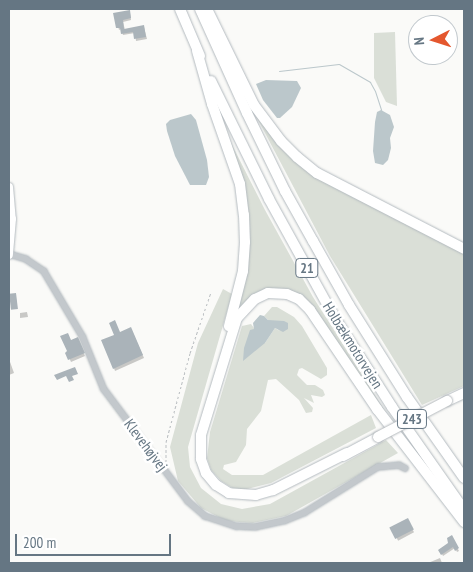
<!DOCTYPE html>
<meta charset="utf-8">
<style>
body{margin:0}
#map{position:relative;width:473px;height:572px;overflow:hidden;background:#fafaf8;font-family:"PT Sans Narrow",sans-serif}
div>[style]{position:absolute}
[style*='--x']{left:calc(var(--x)*1px);top:calc(var(--y)*1px);width:calc(var(--w)*1px);rotate:calc(var(--a)*1deg)}
.green>*{inset:0;background:#dadfd7}
.water>*{inset:0;background:#bbc7cb}
.shadow>*{inset:0;background:#0003;transform-origin:0 0}
.stream>*{height:1px;margin:-0.5px;padding:0 0.5px;transform-origin:0.5px;border-radius:0.5px;background:#bbc7cb}
.building>*{inset:0;background:#aab3b9;transform-origin:0 0}
.path>*{height:1px;margin-top:-0.5px;transform-origin:0;background:repeating-linear-gradient(90deg,#bbbfc2 0 2.5px,transparent 0 5px)}
.roads{filter:drop-shadow(0 0 1px #b3babf) drop-shadow(0 0 1px #b3babf)}
.street>*{height:5.5px;margin:-2.75px;padding:0 2.75px;transform-origin:2.75px;border-radius:2.75px;background:#c3c8cc}
.secondary>*{height:8px;margin:-4px;padding:0 4px;transform-origin:4px;border-radius:4px;background:#fff}
.highway>*{height:10px;margin:-5px;padding:0 5px;transform-origin:5px;border-radius:5px;background:#fff}
.bridges{filter:drop-shadow(0 0 1px #b4b9bd) drop-shadow(0 0 1px #b4b9bd)}
.highway-bridge>*{height:10px;margin:-5px;padding:0 5px;transform-origin:5px;border-radius:5px;background:#fff}
span{translate:-50% -50%;white-space:nowrap;text-align:center;line-height:1.15;-webkit-text-stroke:5px #fff;paint-order:stroke}
.shield-label span{padding:1px 4px;background:#fff;border:1px solid;border-radius:4px;-webkit-text-stroke-width:0}
.shield-label{font-size:14px;color:#657683;font-weight:700}
.street-label{font-size:15px;color:#657683}
.frame{position:absolute;inset:0;border:10px solid #657683;pointer-events:none}
.north{position:absolute;left:408px;top:15px;width:50px;height:50px;box-sizing:border-box;background:#fff;border:1px solid #c1c8cd;border-radius:50%;rotate:265deg;font-size:14px;font-weight:700;line-height:20px;text-align:center;color:#657683}
.north::after{content:'';display:block;margin:auto;width:18px;height:22px;background:#e4572e;clip-path:polygon(50% 0,100% 100%,50% 72%,0 100%)}
.scale{position:absolute;left:15px;top:534px;width:156px;height:22px;box-sizing:border-box;border:2px solid #657683;border-top:0;padding-left:6px;font-size:15px;line-height:18px;white-space:nowrap;color:#657683;-webkit-text-stroke:4px #fff;paint-order:stroke}
</style>
<div id="map">
<div class="green">
<div style="clip-path:polygon(395px 32px,397px 106px,386px 102px,374px 78px,374px 33px)"></div>
<div style="clip-path:polygon(257px 115px,291px 158px,310px 174px,464px 254px,464px 386px,422px 405px,330px 256px,256px 116px)"></div>
<div style="clip-path:polygon(228px 137px,265px 210px,313px 297px,392px 422px,307px 301px,254px 294px,238px 309px,248px 237px)"></div>
<div style="clip-path:polygon(223px 289px,232px 294px,188px 447px,190px 467px,201px 488px,221px 504px,242px 509px,270px 504px,386px 440px,398px 453px,286px 516px,253px 523px,226px 521px,201px 508px,178px 481px,170px 447px,198px 343px)"></div>
<div style="clip-path:polygon(272px 307px,277px 307px,294px 317px,302px 326px,327px 368px,327px 375px,321px 379px,302px 368px,299px 369px,297px 375px,307px 385px,315px 385px,323px 390px,325px 395px,322px 397px,311px 395px,314px 403px,304px 398px,313px 408px,312px 412px,306px 413px,299px 400px,276px 379px,268px 380px,261px 411px,247px 429px,246px 445px,236px 462px,224px 465px,223px 469px,232px 475px,263px 475px,371px 415px,376px 428px,271px 483px,243px 490px,234px 489px,221px 481px,211px 470px,207px 458px,210px 432px,242px 326px,251px 324px,265px 343px,275px 328px,280px 331px,264px 316px)"></div>
</div>
<div class="water">
<div style="clip-path:polygon(266px 80px,297px 81px,301px 88px,292px 107px,280px 118px,277px 118px,263px 100px,256px 84px)"></div>
<div style="clip-path:polygon(381px 110px,390px 115px,394px 127px,390px 138px,391px 148px,388px 160px,383px 165px,375px 163px,373px 151px,375px 122px,377px 112px)"></div>
<div style="clip-path:polygon(191px 114px,196px 120px,207px 160px,209px 177px,206px 185px,190px 185px,175px 156px,167px 131px,166px 124px,170px 120px)"></div>
<div style="clip-path:polygon(260px 315px,264px 316px,268px 320px,284px 321px,288px 323px,288px 329px,283px 332px,275px 328px,265px 343px,243px 361px,244px 348px,250px 330px,254px 329px,253px 323px)"></div>
</div>
<div class="shadow">
<div style="clip-path:polygon(130px 13px,131px 20px,123px 22px,125px 30px,144px 27px,147px 39px,136px 41px,135px 33px,123px 35px,121px 29px,119px 30px,115px 14px)"></div>
<div style="clip-path:polygon(27px 312px,28px 317px,20px 318px,20px 313px)"></div>
<div style="clip-path:polygon(132px 331px,144px 358px,115px 371px,114px 368px)"></div>
<div style="clip-path:polygon(77px 339px,85px 356px,71px 362px,67px 353px,69px 352px,70px 341px)"></div>
<div style="clip-path:polygon(9px 359px,14px 373px,9px 375px)"></div>
<div style="left:407px;top:519px;width:15px;height:18px;rotate:62deg"></div>
<div style="clip-path:polygon(452px 537px,459px 551px,457px 552px,455px 548px,443px 556px,440px 550px,449px 544px)"></div>
<div style="clip-path:polygon(440px 558px,442px 563px,428px 563px)"></div>
</div>
<div class="stream">
<div style="--x:279;--y:71;--w:60;--a:-6.7"></div>
<div style="--x:339;--y:64;--w:36;--a:30"></div>
<div style="--x:370;--y:82;--w:10;--a:61"></div>
<div style="--x:375;--y:91;--w:20;--a:72"></div>
</div>
<div class="building">
<div style="clip-path:polygon(130px 10px,131px 18px,123px 20px,124px 29px,144px 25px,146px 37px,134px 39px,133px 32px,121px 34px,120px 28px,116px 28px,113px 13px)"></div>
<div style="left:16px;top:293px;width:16px;height:7px;rotate:83deg"></div>
<div style="clip-path:polygon(115px 320px,120px 332px,131px 327px,143px 355px,113px 369px,101px 340px,114px 335px,109px 323px)"></div>
<div style="clip-path:polygon(68px 333px,71px 340px,78px 337px,85px 353px,68px 360px,65px 353px,67px 351px,60px 336px)"></div>
<div style="clip-path:polygon(75px 367px,78px 374px,72px 376px,74px 380px,69px 382px,66px 376px,57px 380px,54px 375px)"></div>
<div style="left:408px;top:518px;width:13px;height:21px;rotate:63deg"></div>
<div style="clip-path:polygon(452px 535px,459px 548px,455px 551px,453px 547px,441px 555px,438px 550px,448px 543px,447px 538px)"></div>
</div>
<div class="path">
<div style="--x:166;--y:462;--w:20;--a:-90"></div>
<div style="--x:166;--y:442;--w:92;--a:-74.9"></div>
<div style="--x:190;--y:353;--w:65;--a:-71"></div>
</div>
<div class="roads">
<div class="street">
<div style="--x:9;--y:254;--w:18;--a:16"></div>
<div style="--x:26;--y:259;--w:22;--a:34"></div>
<div style="--x:44;--y:271;--w:77;--a:59.4"></div>
<div style="--x:83;--y:337;--w:56;--a:68"></div>
<div style="--x:104;--y:389;--w:140;--a:53.1"></div>
<div style="--x:188;--y:501;--w:23;--a:41"></div>
<div style="--x:205;--y:516;--w:33;--a:18"></div>
<div style="--x:236;--y:526;--w:19;--a:3"></div>
<div style="--x:255;--y:527;--w:30;--a:-12"></div>
<div style="--x:284;--y:521;--w:22;--a:-22"></div>
<div style="--x:304;--y:513;--w:87;--a:-31.9"></div>
<div style="--x:378;--y:467;--w:21;--a:-5"></div>
<div style="--x:399;--y:465;--w:7;--a:27"></div>
</div>
<div class="secondary">
<div style="--x:9;--y:187;--w:32;--a:85"></div>
<div style="--x:12;--y:219;--w:36;--a:95"></div>
</div>
<div class="highway">
<div style="--x:180;--y:9;--w:51;--a:66.9"></div>
<div style="--x:200;--y:9;--w:114;--a:65.7"></div>
<div style="--x:247;--y:113;--w:87;--a:64"></div>
<div style="--x:285;--y:191;--w:57;--a:60.8"></div>
<div style="--x:313;--y:241;--w:73;--a:60.6"></div>
<div style="--x:349;--y:305;--w:109;--a:57.8"></div>
<div style="--x:407;--y:397;--w:99;--a:54.9"></div>
<div style="--x:207;--y:9;--w:107;--a:63.9"></div>
<div style="--x:254;--y:105;--w:45;--a:53.1"></div>
<div style="--x:281;--y:141;--w:23;--a:45"></div>
<div style="--x:297;--y:157;--w:26;--a:39"></div>
<div style="--x:317;--y:173;--w:165;--a:27.3"></div>
<div style="--x:197;--y:51;--w:55;--a:74.2"></div>
<div style="--x:212;--y:104;--w:85;--a:70.7"></div>
<div style="--x:240;--y:184;--w:31;--a:83"></div>
<div style="--x:244;--y:215;--w:27;--a:88"></div>
<div style="--x:245;--y:242;--w:29;--a:94"></div>
<div style="--x:243;--y:271;--w:57;--a:104.3"></div>
<div style="--x:211;--y:81;--w:131;--a:63.8"></div>
<div style="--x:269;--y:199;--w:132;--a:61.1"></div>
<div style="--x:333;--y:315;--w:109;--a:57.3"></div>
<div style="--x:392;--y:407;--w:126;--a:55"></div>
<div style="--x:447;--y:401;--w:19;--a:-25"></div>
<div style="--x:347;--y:453;--w:83;--a:153.4"></div>
<div style="--x:273;--y:490;--w:18;--a:164"></div>
<div style="--x:256;--y:495;--w:27;--a:-176"></div>
<div style="--x:229;--y:493;--w:15;--a:-148"></div>
<div style="--x:216;--y:485;--w:16;--a:-130"></div>
<div style="--x:206;--y:473;--w:15;--a:-110"></div>
<div style="--x:201;--y:459;--w:24;--a:-90"></div>
<div style="--x:201;--y:435;--w:122;--a:-72.9"></div>
<div style="--x:237;--y:318;--w:26;--a:-47"></div>
<div style="--x:255;--y:299;--w:14;--a:-25"></div>
<div style="--x:268;--y:293;--w:19;--a:3"></div>
<div style="--x:287;--y:294;--w:13;--a:23"></div>
<div style="--x:299;--y:299;--w:16;--a:45"></div>
<div style="--x:310;--y:310;--w:120;--a:55.9"></div>
<div style="--x:377;--y:409;--w:143;--a:52.4"></div>
<div style="--x:343;--y:456;--w:40;--a:-28"></div>
</div>
</div>
<div class="bridges">
<div class="highway-bridge">
<div style="--x:378;--y:437;--w:78;--a:-27.6"></div>
</div>
</div>
<div class="shield-label">
<span style="left:307px;top:268px">21</span>
<span style="left:412px;top:419px">243</span>
</div>
<div class="street-label">
<span style="left:353px;top:345px;rotate:58deg">Holbækmotorvejen</span>
<span style="left:146px;top:445px;rotate:53deg">Klevehøjvej</span>
</div>
<div class="frame"></div>
<div class="north">N</div>
<div class="scale">200 m</div>
</div>
